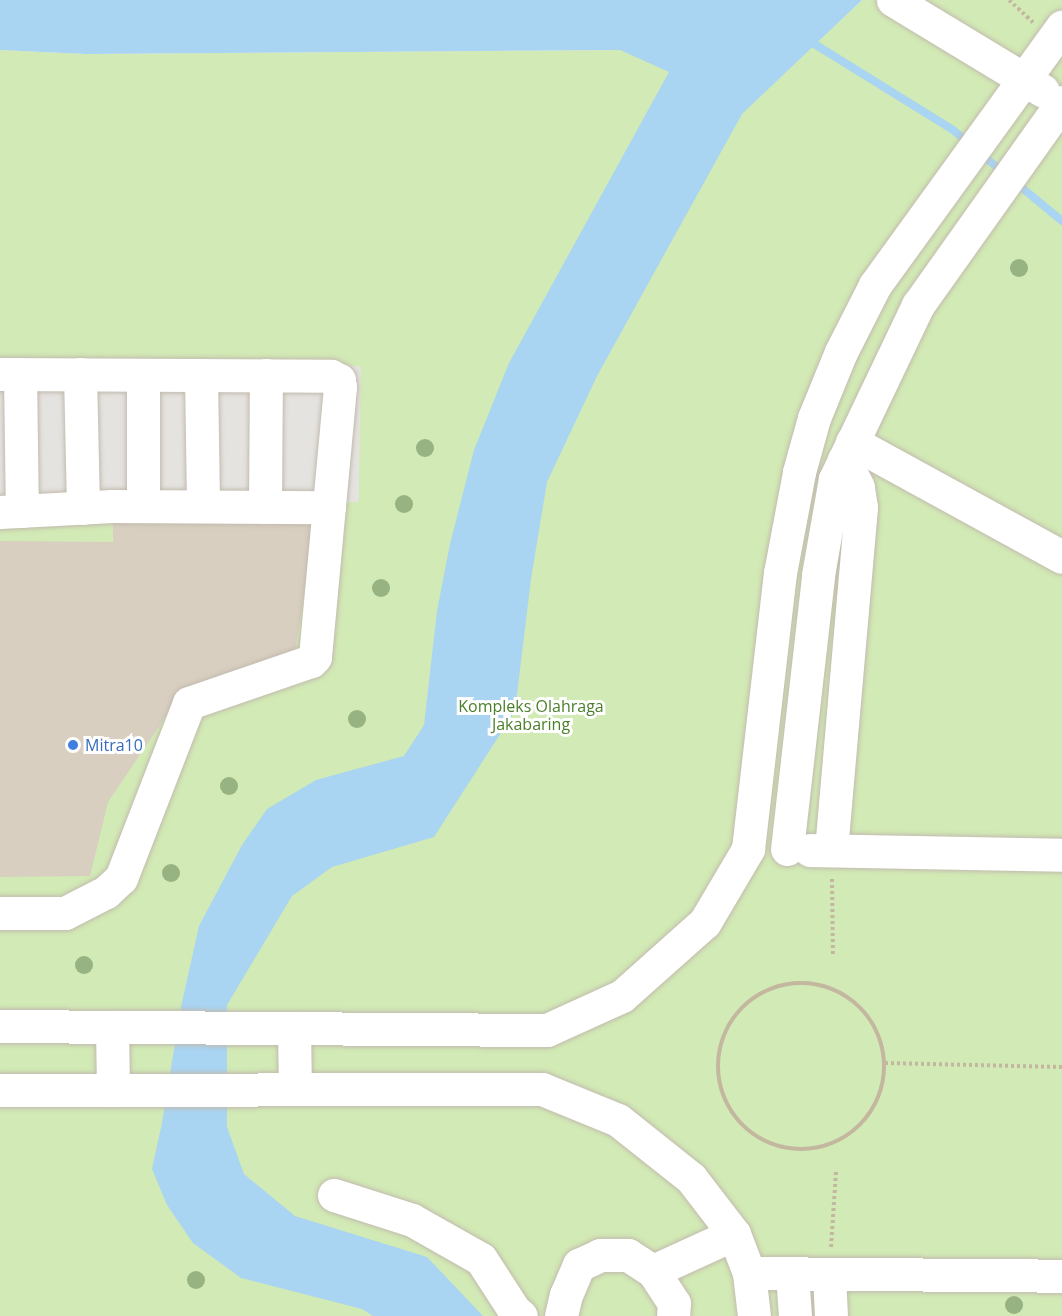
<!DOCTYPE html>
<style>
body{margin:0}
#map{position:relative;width:1062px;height:1316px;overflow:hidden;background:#f6f3ec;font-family:"Open Sans",sans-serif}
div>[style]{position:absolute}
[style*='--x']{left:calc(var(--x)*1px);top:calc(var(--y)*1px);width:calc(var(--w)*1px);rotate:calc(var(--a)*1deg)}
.green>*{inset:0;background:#d2eab5}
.parking>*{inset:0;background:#e5e3e0;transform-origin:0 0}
.water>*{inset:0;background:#a9d4f2}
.stream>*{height:8px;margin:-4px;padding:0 4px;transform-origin:4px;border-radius:4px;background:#a9d4f2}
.building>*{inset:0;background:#d8cfc1}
.path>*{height:4px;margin-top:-2px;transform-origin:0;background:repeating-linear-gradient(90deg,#c4b79f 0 3px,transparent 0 6px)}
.path>.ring{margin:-2px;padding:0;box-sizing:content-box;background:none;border:4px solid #c4b79f;border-radius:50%}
.roads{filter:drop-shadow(0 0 2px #c2bbae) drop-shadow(0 0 2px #c2bbae)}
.minor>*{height:33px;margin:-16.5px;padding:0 16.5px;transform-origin:16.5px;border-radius:16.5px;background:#fff}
.trees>*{width:18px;height:18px;margin:-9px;border-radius:50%;background:#97b381}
.dots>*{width:16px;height:16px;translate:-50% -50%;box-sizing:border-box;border:3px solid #fff;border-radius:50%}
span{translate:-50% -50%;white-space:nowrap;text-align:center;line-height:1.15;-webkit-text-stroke:6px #fff;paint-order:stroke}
.park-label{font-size:16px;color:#4a7f2a}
.shop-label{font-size:16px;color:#366cbe}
.left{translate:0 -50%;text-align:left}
</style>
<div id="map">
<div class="green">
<div style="clip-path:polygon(862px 0,1062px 0,1062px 1316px,0 1316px,0 50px,86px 54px,621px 50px,670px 72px,742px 113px)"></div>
</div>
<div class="parking">
<div style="left:0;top:360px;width:361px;height:136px;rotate:1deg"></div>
</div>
<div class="water">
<div style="clip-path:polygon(0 0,862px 0,742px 114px,597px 376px,547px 482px,531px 579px,515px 711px,434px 837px,332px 867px,292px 896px,227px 1005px,227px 1127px,244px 1174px,295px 1216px,427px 1257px,483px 1316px,373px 1316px,362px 1309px,241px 1278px,193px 1243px,167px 1205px,152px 1169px,162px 1123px,181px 1007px,199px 926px,242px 845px,267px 809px,316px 780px,404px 756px,424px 725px,437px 611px,450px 544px,474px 450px,509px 363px,669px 72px,620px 50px,86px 54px,0 50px)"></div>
</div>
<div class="stream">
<div style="--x:808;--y:40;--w:171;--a:31.8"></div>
<div style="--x:953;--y:130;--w:21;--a:39"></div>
<div style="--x:980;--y:153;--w:30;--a:40"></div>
<div style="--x:1015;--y:182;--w:61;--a:39.7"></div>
</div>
<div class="building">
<div style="clip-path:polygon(113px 513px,311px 513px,310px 557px,295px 652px,185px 688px,108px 802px,90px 876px,0 877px,0 541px,113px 542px)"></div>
</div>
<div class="path">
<div style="--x:1009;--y:0;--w:33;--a:43"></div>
<div style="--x:832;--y:879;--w:77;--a:89.3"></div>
<div class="ring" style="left:718px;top:983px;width:162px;height:162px"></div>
<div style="--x:885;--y:1063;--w:177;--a:1.3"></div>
<div style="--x:831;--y:1247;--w:76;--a:-86.2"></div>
</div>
<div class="roads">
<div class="minor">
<div style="--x:893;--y:0;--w:175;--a:31.2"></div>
<div style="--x:0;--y:374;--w:331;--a:0.3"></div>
<div style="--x:331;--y:376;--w:9;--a:27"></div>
<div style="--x:339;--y:380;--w:7;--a:82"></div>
<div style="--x:340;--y:387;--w:271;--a:95.3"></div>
<div style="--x:315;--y:657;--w:6;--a:135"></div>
<div style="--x:311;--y:661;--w:129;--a:161"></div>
<div style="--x:189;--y:703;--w:188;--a:111.2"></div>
<div style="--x:121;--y:878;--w:21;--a:137"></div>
<div style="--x:106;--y:892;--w:46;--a:152.9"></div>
<div style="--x:65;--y:913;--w:65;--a:180"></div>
<div style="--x:20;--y:374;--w:137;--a:89.2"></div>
<div style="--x:80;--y:374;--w:134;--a:88.7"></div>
<div style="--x:201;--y:375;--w:131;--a:89.1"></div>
<div style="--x:852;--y:442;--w:239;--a:28.7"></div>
<div style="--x:143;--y:506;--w:131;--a:-90"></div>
<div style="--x:265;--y:507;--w:132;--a:-89.6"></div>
<div style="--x:0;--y:512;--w:112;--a:-3.1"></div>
<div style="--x:112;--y:506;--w:217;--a:0.3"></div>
<div style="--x:787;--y:849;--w:276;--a:-83.5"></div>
<div style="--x:818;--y:575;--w:97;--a:-80"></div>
<div style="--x:835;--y:479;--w:193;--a:-64.5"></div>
<div style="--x:918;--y:305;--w:249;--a:-54.6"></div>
<div style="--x:810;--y:850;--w:252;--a:1.1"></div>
<div style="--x:831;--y:850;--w:344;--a:-85"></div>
<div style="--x:861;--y:507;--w:20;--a:-99"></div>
<div style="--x:858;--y:487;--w:31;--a:-117"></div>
<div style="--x:0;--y:1026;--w:547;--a:0.42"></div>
<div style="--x:547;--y:1030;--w:82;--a:-24.4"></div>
<div style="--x:622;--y:996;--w:111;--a:-41.7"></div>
<div style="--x:705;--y:922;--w:85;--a:-59.5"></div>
<div style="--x:748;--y:849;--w:278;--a:-83.4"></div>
<div style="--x:780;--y:573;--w:103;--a:-79.3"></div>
<div style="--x:799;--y:472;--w:56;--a:-74.5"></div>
<div style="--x:814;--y:418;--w:71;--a:-67.8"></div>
<div style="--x:841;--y:352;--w:75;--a:-63.1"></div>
<div style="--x:875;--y:285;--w:319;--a:-54.1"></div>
<div style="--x:112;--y:1027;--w:63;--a:89.1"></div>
<div style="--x:294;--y:1028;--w:61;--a:89.1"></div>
<div style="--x:0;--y:1090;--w:542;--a:-0.11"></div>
<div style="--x:542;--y:1089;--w:82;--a:22.2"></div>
<div style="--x:618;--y:1120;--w:93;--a:38.5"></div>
<div style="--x:691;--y:1178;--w:71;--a:52.5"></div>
<div style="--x:734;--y:1234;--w:42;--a:69"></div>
<div style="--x:749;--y:1273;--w:43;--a:83.4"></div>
<div style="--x:334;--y:1195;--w:82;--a:17.8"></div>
<div style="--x:412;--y:1220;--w:79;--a:29.5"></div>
<div style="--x:481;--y:1259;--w:61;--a:57.1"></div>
<div style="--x:514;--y:1310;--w:9;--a:41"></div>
<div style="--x:653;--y:1271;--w:89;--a:-24.6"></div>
<div style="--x:749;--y:1273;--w:313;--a:0.5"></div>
<div style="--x:792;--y:1274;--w:42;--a:85.9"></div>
<div style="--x:829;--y:1274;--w:42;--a:87.3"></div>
<div style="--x:561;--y:1316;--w:22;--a:-77"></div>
<div style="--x:566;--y:1295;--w:33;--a:-67"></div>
<div style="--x:579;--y:1265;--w:23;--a:-25"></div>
<div style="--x:600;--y:1255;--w:28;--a:0"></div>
<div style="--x:628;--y:1255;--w:30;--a:33"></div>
<div style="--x:653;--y:1271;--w:38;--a:57"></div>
<div style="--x:674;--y:1303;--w:13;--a:94"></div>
</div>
</div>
<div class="trees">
<div style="left:1019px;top:268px"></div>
<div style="left:425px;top:448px"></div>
<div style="left:404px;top:504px"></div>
<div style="left:381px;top:588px"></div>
<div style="left:357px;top:719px"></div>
<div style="left:229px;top:786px"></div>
<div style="left:171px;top:873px"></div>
<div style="left:84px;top:965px"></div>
<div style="left:196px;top:1280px"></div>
<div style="left:1014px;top:1305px"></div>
</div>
<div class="dots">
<div style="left:73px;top:745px;background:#3f7fe0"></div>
</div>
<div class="park-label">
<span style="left:531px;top:715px">Kompleks Olahraga<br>Jakabaring</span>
</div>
<div class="shop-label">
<span class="left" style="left:85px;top:745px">Mitra10</span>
</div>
</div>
